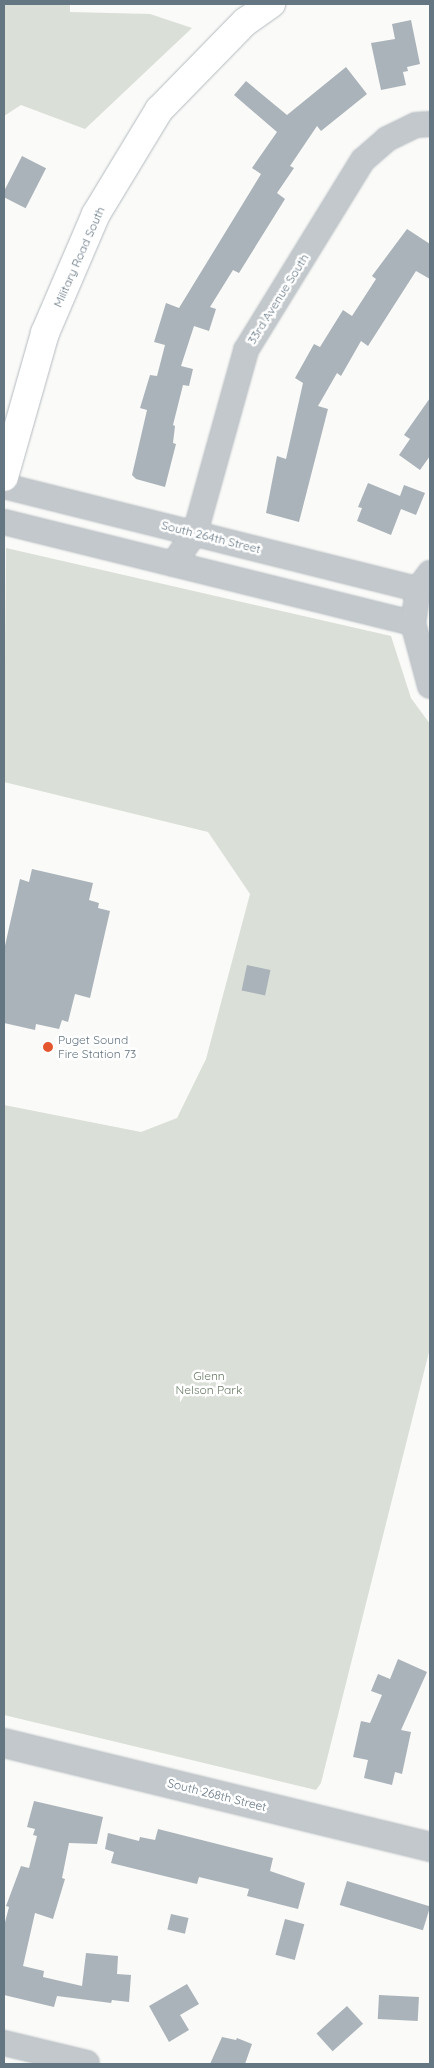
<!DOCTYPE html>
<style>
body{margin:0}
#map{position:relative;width:434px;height:2068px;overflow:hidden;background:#fafaf8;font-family:Quicksand,sans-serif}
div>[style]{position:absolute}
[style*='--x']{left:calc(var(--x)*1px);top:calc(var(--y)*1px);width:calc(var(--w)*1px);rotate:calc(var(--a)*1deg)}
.green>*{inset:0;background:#dadfd7}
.building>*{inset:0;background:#aab3b9;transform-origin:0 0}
.roads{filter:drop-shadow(0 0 1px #b3babf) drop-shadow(0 0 1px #b3babf)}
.minor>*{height:24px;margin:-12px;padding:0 12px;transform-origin:12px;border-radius:12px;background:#c3c8cc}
.tertiary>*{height:28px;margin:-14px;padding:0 14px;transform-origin:14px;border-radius:14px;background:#c3c8cc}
.secondary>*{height:28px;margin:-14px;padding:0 14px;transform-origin:14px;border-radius:14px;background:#fff}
.dots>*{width:14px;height:14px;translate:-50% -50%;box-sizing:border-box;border:2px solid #fff;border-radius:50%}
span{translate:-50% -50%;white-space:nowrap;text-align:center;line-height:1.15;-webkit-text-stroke:5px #fff;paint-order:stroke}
.street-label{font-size:12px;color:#657683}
.poi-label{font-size:12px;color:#657683}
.left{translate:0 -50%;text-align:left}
.park-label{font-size:12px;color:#687a64}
.frame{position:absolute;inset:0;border:5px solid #657683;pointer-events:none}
</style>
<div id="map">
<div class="green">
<div style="clip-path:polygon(4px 4px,70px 4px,70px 12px,150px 14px,192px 28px,85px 129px,21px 105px,4px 116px)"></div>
<div style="clip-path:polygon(6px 548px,391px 636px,411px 698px,430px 724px,430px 1348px,321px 1783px,316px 1790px,4px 1715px,4px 1105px,141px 1132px,177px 1118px,206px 1059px,250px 894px,208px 832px,4px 782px)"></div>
</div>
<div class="building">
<div style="clip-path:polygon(411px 20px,420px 64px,407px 67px,408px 71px,403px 72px,406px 85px,381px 90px,371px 43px,395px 39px,392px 24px)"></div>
<div style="clip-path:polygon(346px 67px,367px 94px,321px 131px,317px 126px,290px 166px,294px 168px,277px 193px,285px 199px,239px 273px,233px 270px,210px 307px,216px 309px,209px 331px,194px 326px,181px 366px,193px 369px,189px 386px,183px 385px,173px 425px,175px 426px,173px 443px,176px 444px,165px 487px,136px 479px,132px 475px,147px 410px,140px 408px,150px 375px,157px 376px,165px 345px,154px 342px,166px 303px,179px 308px,261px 174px,252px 168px,277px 132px,234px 95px,246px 81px,287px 115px)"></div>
<div style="left:22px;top:156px;width:27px;height:45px;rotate:27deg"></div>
<div style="clip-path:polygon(407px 229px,430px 244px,430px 279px,416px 271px,368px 346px,361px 341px,341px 376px,337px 373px,318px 406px,328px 409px,299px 522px,266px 513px,277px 456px,286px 459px,303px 383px,295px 378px,314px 344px,320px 347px,343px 310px,352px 316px,376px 279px,372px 276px)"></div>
<div style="clip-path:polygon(430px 398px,430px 456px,420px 470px,399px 455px,410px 439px,404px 435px)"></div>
<div style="clip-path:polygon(368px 483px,400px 496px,404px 485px,425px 493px,416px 515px,401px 509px,391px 535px,357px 521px,362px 508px,358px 507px)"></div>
<div style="clip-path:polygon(32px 869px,93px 883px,89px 900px,99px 903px,98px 908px,110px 911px,90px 998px,75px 994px,68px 1022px,62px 1020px,59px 1029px,36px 1024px,35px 1030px,4px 1023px,4px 950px,20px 879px,29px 882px)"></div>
<div style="left:247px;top:965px;width:24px;height:26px;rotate:12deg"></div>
<div style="clip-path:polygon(398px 1659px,427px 1672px,401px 1730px,411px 1732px,402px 1774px,395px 1772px,392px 1785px,364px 1778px,368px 1760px,353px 1757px,361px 1721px,370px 1723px,382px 1695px,371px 1691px,378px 1674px,390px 1679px)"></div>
<div style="clip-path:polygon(34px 1801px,103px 1817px,97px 1844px,69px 1843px,62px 1878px,65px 1879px,53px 1919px,35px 1913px,23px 1966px,44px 1971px,43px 1977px,82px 1986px,86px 1953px,118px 1956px,117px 1974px,131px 1975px,129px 2002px,112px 2000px,111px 2003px,57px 1996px,54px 2007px,4px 1995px,4px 1926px,9px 1907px,6px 1906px,21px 1866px,29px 1868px,37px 1836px,33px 1835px,35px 1829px,27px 1827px)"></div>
<div style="clip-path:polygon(158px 1829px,273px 1858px,270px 1871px,305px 1883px,298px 1909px,247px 1896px,249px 1889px,199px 1877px,197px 1884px,111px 1863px,114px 1852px,105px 1849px,108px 1833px,139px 1841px,140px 1837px,155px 1840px)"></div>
<div style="left:347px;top:1881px;width:87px;height:25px;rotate:17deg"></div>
<div style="left:171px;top:1914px;width:18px;height:16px;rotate:13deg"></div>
<div style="left:285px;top:1919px;width:20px;height:37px;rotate:15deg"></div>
<div style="clip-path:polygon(187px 1984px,199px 2004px,180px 2015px,189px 2030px,169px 2042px,149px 2006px)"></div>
<div style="left:379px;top:1995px;width:40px;height:24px;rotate:3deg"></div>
<div style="left:347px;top:2006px;width:24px;height:41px;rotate:48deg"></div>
<div style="clip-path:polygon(222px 2037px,236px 2040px,237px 2038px,252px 2044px,245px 2064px,210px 2064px)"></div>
</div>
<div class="roads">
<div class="minor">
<div style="--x:4;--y:486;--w:427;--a:14"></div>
<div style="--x:4;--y:522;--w:421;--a:13.9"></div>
<div style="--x:173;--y:564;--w:38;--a:-55"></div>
<div style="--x:195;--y:533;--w:190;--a:-74.4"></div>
<div style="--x:246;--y:350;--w:223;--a:-58.4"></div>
<div style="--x:363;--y:160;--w:32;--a:-41"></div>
<div style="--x:387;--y:139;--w:32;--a:-26"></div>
<div style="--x:416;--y:125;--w:14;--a:-4"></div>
<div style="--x:430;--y:573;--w:20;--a:127"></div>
<div style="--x:418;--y:589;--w:34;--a:98"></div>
<div style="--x:413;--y:623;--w:65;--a:74.9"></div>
<div style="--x:4;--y:2043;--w:85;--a:13.5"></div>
</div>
<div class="tertiary">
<div style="--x:4;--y:1743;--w:439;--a:13.7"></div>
</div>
<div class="secondary">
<div style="--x:4;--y:477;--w:150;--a:-74.1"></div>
<div style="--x:45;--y:333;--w:129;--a:-66.8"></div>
<div style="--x:96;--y:214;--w:122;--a:-58.8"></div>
<div style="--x:159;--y:110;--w:123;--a:-45.7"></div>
<div style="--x:245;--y:22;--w:32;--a:-35"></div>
</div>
</div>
<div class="dots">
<div style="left:48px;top:1047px;background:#e4572e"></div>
</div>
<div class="street-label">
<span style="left:79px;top:257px;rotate:-66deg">Military Road South</span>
<span style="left:278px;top:299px;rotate:-58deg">33rd Avenue South</span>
<span style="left:211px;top:537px;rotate:14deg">South 264th Street</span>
<span style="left:217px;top:1795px;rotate:14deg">South 268th Street</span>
</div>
<div class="poi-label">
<span class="left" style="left:58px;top:1047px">Puget Sound<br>Fire Station 73</span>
</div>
<div class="park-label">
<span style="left:209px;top:1383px">Glenn<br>Nelson Park</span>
</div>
<div class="frame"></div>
</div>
